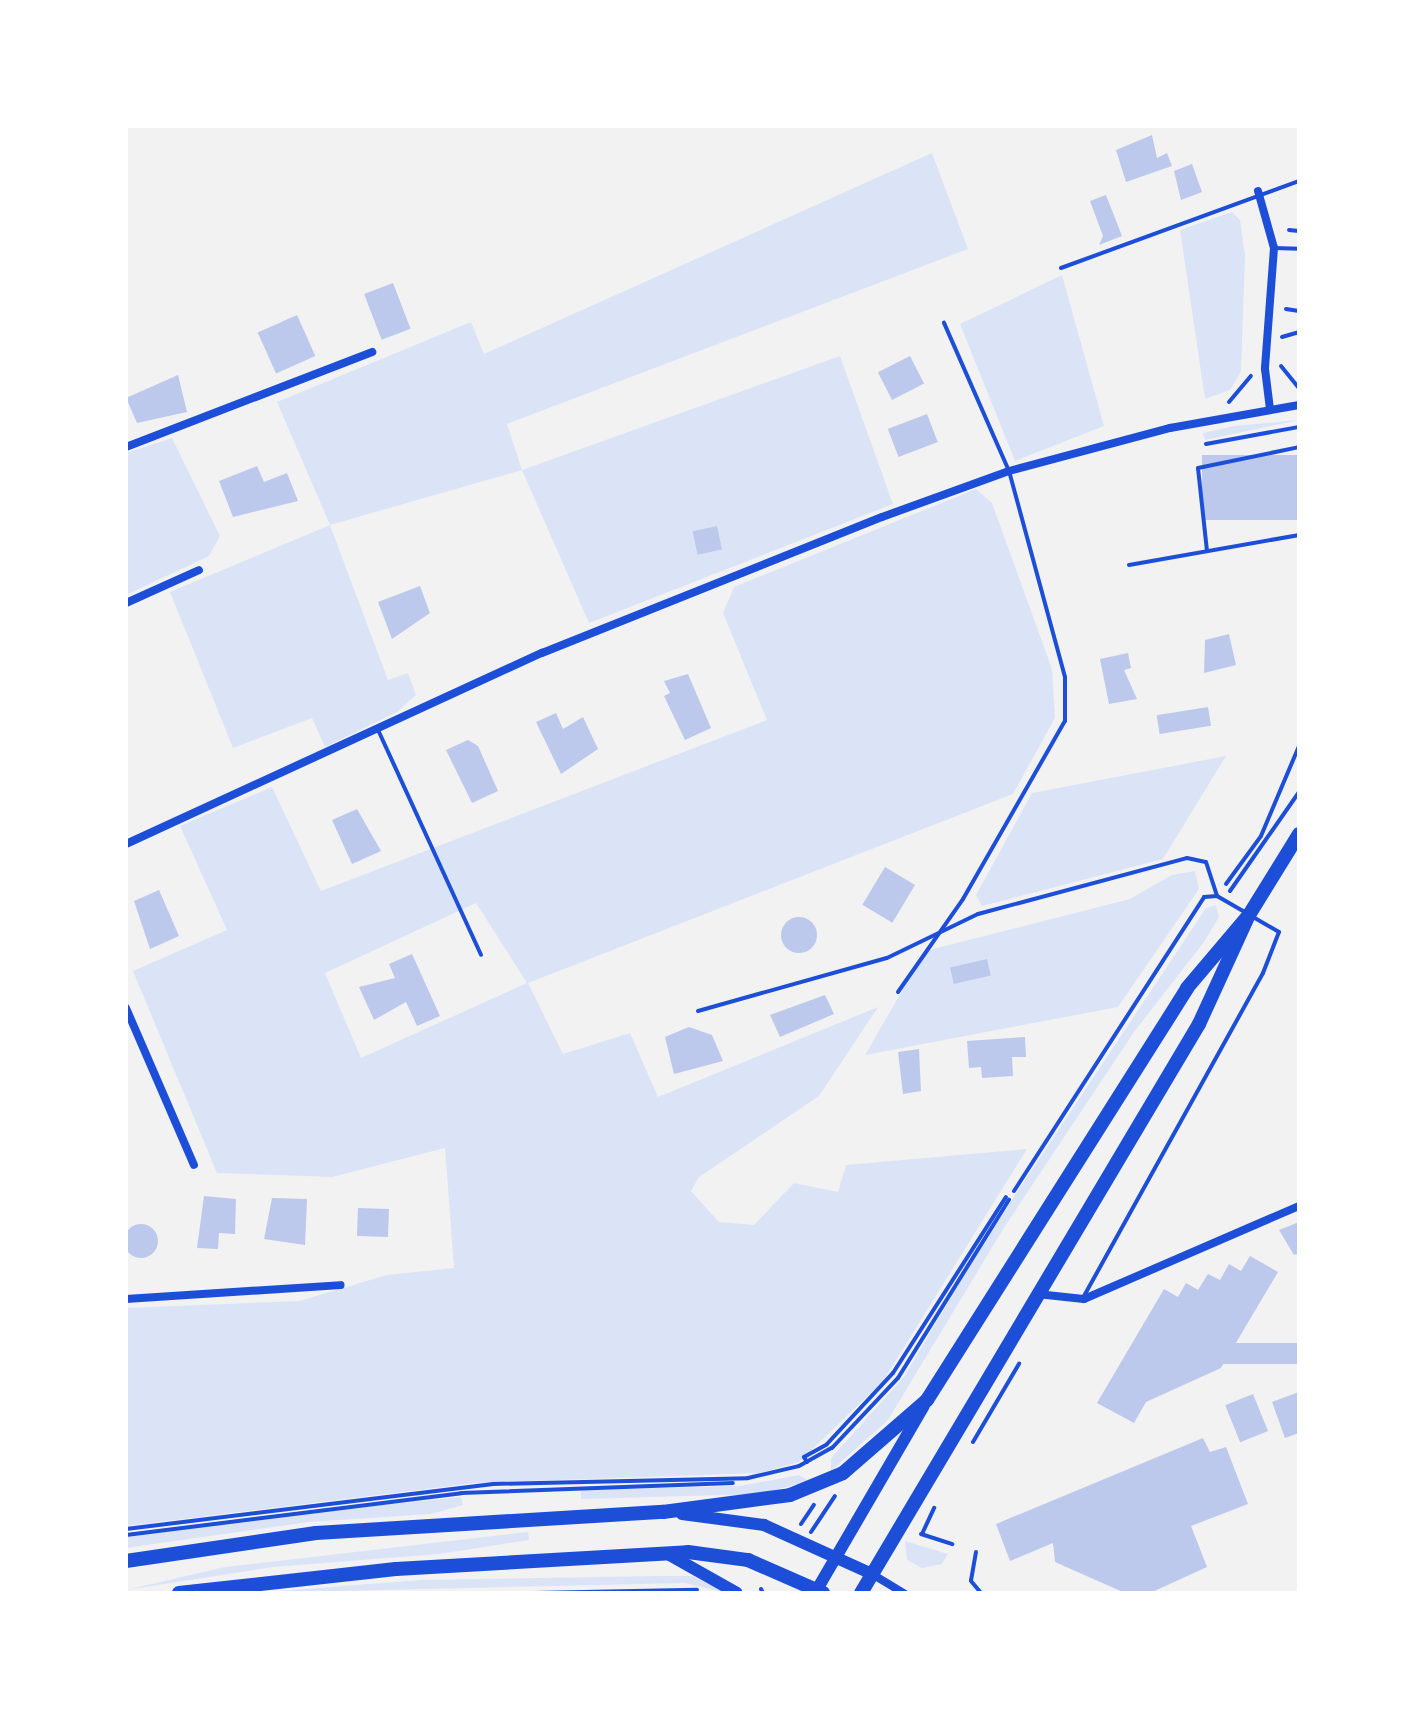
<!DOCTYPE html>
<style>
body{margin:0}
#map{position:relative;width:1425px;height:1719px;overflow:hidden;background:#f2f2f2;font-family:"Source Sans 3",sans-serif}
div>[style]{position:absolute}
[style*='--x']{left:calc(var(--x)*1px);top:calc(var(--y)*1px);width:calc(var(--w)*1px);rotate:calc(var(--a)*1deg)}
.green>*{inset:0;background:#dbe4f7}
.building>*{inset:0;background:#bdc9ec;transform-origin:0 0}
.round{border-radius:50%}
.path>*{height:4px;margin:-2px;padding:0 2px;transform-origin:2px;border-radius:2px;background:#1d4ed8}
.service>*{height:4px;margin:-2px;padding:0 2px;transform-origin:2px;border-radius:2px;background:#1d4ed8}
.minor>*{height:8px;margin:-4px;padding:0 4px;transform-origin:4px;border-radius:4px;background:#1d4ed8}
.secondary>*{height:12px;margin:-6px;padding:0 6px;transform-origin:6px;border-radius:6px;background:#1d4ed8}
.primary>*{height:14px;margin:-7px;padding:0 7px;transform-origin:7px;border-radius:7px;background:#1d4ed8}
span{translate:-50% -50%;white-space:nowrap;text-align:center;line-height:1.15;-webkit-text-stroke:6px #fff;paint-order:stroke}
.frame{position:absolute;inset:0;border:128px solid #fff;pointer-events:none}
</style>
<div id="map">
<div class="green">
<div style="clip-path:polygon(932px 153px,968px 249px,507px 424px,522px 470px,840px 356px,893px 504px,589px 623px,522px 470px,330px 525px,388px 680px,408px 673px,416px 695px,397px 712px,325px 747px,312px 718px,233px 748px,170px 592px,330px 525px,277px 402px,471px 322px,484px 354px)"></div>
<div style="clip-path:polygon(1232px 212px,1240px 220px,1245px 255px,1241px 372px,1230px 390px,1205px 399px,1180px 230px)"></div>
<div style="clip-path:polygon(1062px 275px,1104px 426px,1015px 461px,960px 324px)"></div>
<div style="clip-path:polygon(1299px 420px,1205px 440px,1203px 433px,1234px 426px)"></div>
<div style="clip-path:polygon(172px 438px,220px 536px,209px 556px,126px 595px,126px 453px)"></div>
<div style="clip-path:polygon(evenodd,976px 489px,992px 503px,1052px 669px,1055px 718px,1013px 794px,528px 983px,563px 1054px,630px 1033px,658px 1097px,878px 1007px,819px 1096px,699px 1177px,691px 1191px,719px 1222px,754px 1225px,794px 1183px,838px 1192px,846px 1165px,1027px 1149px,883px 1381px,799px 1462px,760px 1473px,475px 1483px,126px 1526px,126px 1308px,299px 1301px,387px 1275px,454px 1268px,445px 1148px,332px 1177px,217px 1173px,133px 971px,227px 930px,180px 826px,272px 787px,321px 891px,767px 720px,723px 613px,734px 587px,976px 489px,476px 903px,527px 983px,361px 1058px,325px 973px,476px 903px)"></div>
<div style="clip-path:polygon(1226px 756px,1163px 859px,982px 906px,976px 895px,1032px 793px)"></div>
<div style="clip-path:polygon(1195px 871px,1199px 889px,1118px 1007px,865px 1055px,925px 951px,1130px 899px,1172px 875px)"></div>
<div style="clip-path:polygon(1216px 905px,1219px 917px,1204px 942px,1134px 1032px,1005px 1226px,888px 1420px,831px 1471px,831px 1458px,904px 1377px,982px 1245px,1206px 908px)"></div>
<div style="clip-path:polygon(799px 1475px,809px 1481px,760px 1494px,581px 1499px,581px 1490px,740px 1486px)"></div>
<div style="clip-path:polygon(461px 1497px,463px 1505px,431px 1514px,309px 1522px,126px 1548px,126px 1537px,208px 1523px)"></div>
<div style="clip-path:polygon(528px 1532px,529px 1540px,439px 1554px,273px 1567px,126px 1590px,225px 1567px)"></div>
<div style="clip-path:polygon(905px 1541px,948px 1554px,942px 1564px,922px 1568px,907px 1560px)"></div>
<div style="clip-path:polygon(655px 1576px,692px 1576px,726px 1593px,685px 1583px,255px 1593px,420px 1580px)"></div>
</div>
<div class="building">
<div style="clip-path:polygon(1152px 135px,1157px 158px,1167px 153px,1172px 166px,1126px 182px,1116px 150px)"></div>
<div style="clip-path:polygon(1192px 164px,1202px 192px,1181px 200px,1174px 171px)"></div>
<div style="clip-path:polygon(1106px 195px,1122px 236px,1099px 245px,1103px 236px,1090px 201px)"></div>
<div style="left:393px;top:283px;width:49px;height:31px;rotate:69deg"></div>
<div style="left:297px;top:315px;width:45px;height:43px;rotate:66deg"></div>
<div style="left:910px;top:356px;width:31px;height:36px;rotate:63deg"></div>
<div style="clip-path:polygon(178px 375px,187px 412px,137px 423px,126px 398px)"></div>
<div style="left:927px;top:414px;width:30px;height:42px;rotate:69deg"></div>
<div style="left:1299px;top:455px;width:65px;height:97px;rotate:90deg"></div>
<div style="clip-path:polygon(257px 466px,264px 482px,287px 473px,298px 501px,233px 517px,219px 481px)"></div>
<div style="left:717px;top:526px;width:24px;height:25px;rotate:78deg"></div>
<div style="clip-path:polygon(420px 586px,430px 613px,392px 639px,378px 602px)"></div>
<div style="clip-path:polygon(1229px 634px,1236px 665px,1204px 673px,1205px 640px)"></div>
<div style="clip-path:polygon(1128px 653px,1131px 668px,1124px 670px,1137px 699px,1109px 704px,1100px 659px)"></div>
<div style="clip-path:polygon(688px 674px,711px 728px,685px 740px,664px 696px,670px 693px,664px 681px)"></div>
<div style="left:1208px;top:707px;width:19px;height:52px;rotate:81deg"></div>
<div style="clip-path:polygon(556px 713px,563px 729px,583px 717px,598px 749px,561px 774px,536px 722px)"></div>
<div style="clip-path:polygon(468px 740px,478px 746px,498px 791px,472px 803px,446px 750px)"></div>
<div style="clip-path:polygon(357px 809px,381px 851px,352px 864px,332px 820px)"></div>
<div style="left:885px;top:867px;width:35px;height:44px;rotate:31deg"></div>
<div style="clip-path:polygon(159px 890px,179px 936px,150px 949px,134px 901px)"></div>
<div class="round" style="left:781px;top:917px;width:36px;height:36px"></div>
<div style="clip-path:polygon(412px 954px,440px 1016px,417px 1026px,406px 1002px,374px 1020px,359px 987px,395px 978px,389px 964px)"></div>
<div style="left:987px;top:959px;width:17px;height:38px;rotate:77deg"></div>
<div style="clip-path:polygon(825px 995px,834px 1014px,780px 1037px,770px 1015px)"></div>
<div style="clip-path:polygon(689px 1027px,712px 1035px,723px 1061px,674px 1074px,665px 1037px)"></div>
<div style="clip-path:polygon(1025px 1037px,1026px 1057px,1012px 1057px,1013px 1076px,982px 1078px,981px 1067px,969px 1068px,967px 1041px)"></div>
<div style="clip-path:polygon(919px 1049px,921px 1091px,903px 1094px,898px 1052px)"></div>
<div style="clip-path:polygon(204px 1196px,236px 1199px,235px 1234px,219px 1233px,218px 1249px,197px 1248px)"></div>
<div style="clip-path:polygon(272px 1198px,307px 1199px,305px 1245px,264px 1239px)"></div>
<div style="left:358px;top:1208px;width:31px;height:28px;rotate:2deg"></div>
<div style="clip-path:polygon(1299px 1222px,1299px 1253px,1294px 1255px,1279px 1230px)"></div>
<div class="round" style="left:124px;top:1224px;width:34px;height:34px"></div>
<div style="clip-path:polygon(1250px 1256px,1278px 1272px,1221px 1368px,1146px 1402px,1134px 1423px,1097px 1403px,1164px 1289px,1178px 1297px,1186px 1283px,1198px 1290px,1208px 1274px,1220px 1280px,1229px 1264px,1241px 1271px)"></div>
<div style="left:1299px;top:1343px;width:21px;height:122px;rotate:90deg"></div>
<div style="clip-path:polygon(1299px 1392px,1299px 1433px,1285px 1438px,1272px 1402px)"></div>
<div style="left:1253px;top:1394px;width:40px;height:30px;rotate:68deg"></div>
<div style="clip-path:polygon(1203px 1438px,1210px 1452px,1226px 1447px,1248px 1504px,1191px 1526px,1207px 1567px,1150px 1593px,1125px 1593px,1055px 1562px,1053px 1543px,1010px 1561px,996px 1524px)"></div>
</div>
<div class="path">
<div style="--x:1289;--y:230;--w:10;--a:6"></div>
<div style="--x:1286;--y:309;--w:13;--a:9"></div>
<div style="--x:1282;--y:337;--w:18;--a:-16"></div>
<div style="--x:1281;--y:366;--w:28;--a:51"></div>
<div style="--x:1229;--y:402;--w:34;--a:-50"></div>
<div style="--x:1206;--y:444;--w:95;--a:-10.4"></div>
<div style="--x:1226;--y:884;--w:59;--a:-53.9"></div>
<div style="--x:1261;--y:836;--w:98;--a:-67.1"></div>
<div style="--x:1230;--y:891;--w:121;--a:-55.1"></div>
<div style="--x:973;--y:1442;--w:91;--a:-59.5"></div>
<div style="--x:807;--y:1462;--w:6;--a:-121"></div>
<div style="--x:804;--y:1457;--w:26;--a:-29"></div>
<div style="--x:827;--y:1444;--w:97;--a:-47.1"></div>
<div style="--x:893;--y:1373;--w:209;--a:-57.3"></div>
<div style="--x:801;--y:1524;--w:23;--a:-56"></div>
<div style="--x:126;--y:1529;--w:370;--a:-7"></div>
<div style="--x:493;--y:1484;--w:255;--a:-1.3"></div>
<div style="--x:748;--y:1478;--w:52;--a:-13.2"></div>
<div style="--x:799;--y:1466;--w:38;--a:-29"></div>
<div style="--x:832;--y:1448;--w:96;--a:-46.7"></div>
<div style="--x:898;--y:1378;--w:210;--a:-58.1"></div>
<div style="--x:811;--y:1532;--w:43;--a:-56.3"></div>
<div style="--x:921;--y:1534;--w:33;--a:18"></div>
<div style="--x:922;--y:1534;--w:29;--a:-65"></div>
<div style="--x:126;--y:1535;--w:338;--a:-7.1"></div>
<div style="--x:461;--y:1493;--w:272;--a:-2.1"></div>
<div style="--x:976;--y:1552;--w:29;--a:100"></div>
<div style="--x:971;--y:1581;--w:16;--a:50"></div>
<div style="--x:761;--y:1589;--w:4;--a:63"></div>
<div style="--x:534;--y:1593;--w:163;--a:-1.1"></div>
</div>
<div class="service">
<div style="--x:1274;--y:248;--w:25;--a:2"></div>
<div style="--x:1061;--y:268;--w:253;--a:-20.1"></div>
<div style="--x:1207;--y:551;--w:83;--a:-96.2"></div>
<div style="--x:1198;--y:468;--w:103;--a:-11.7"></div>
<div style="--x:1129;--y:565;--w:173;--a:-10"></div>
<div style="--x:379;--y:732;--w:245;--a:65.4"></div>
<div style="--x:898;--y:992;--w:113;--a:-55"></div>
<div style="--x:963;--y:899;--w:205;--a:-60.2"></div>
<div style="--x:1065;--y:721;--w:44;--a:-90"></div>
<div style="--x:1065;--y:677;--w:213;--a:-105.2"></div>
<div style="--x:1009;--y:471;--w:162;--a:-113.7"></div>
<div style="--x:698;--y:1011;--w:196;--a:-15.7"></div>
<div style="--x:887;--y:958;--w:101;--a:-25.8"></div>
<div style="--x:978;--y:914;--w:216;--a:-15"></div>
<div style="--x:1187;--y:858;--w:19;--a:12"></div>
<div style="--x:1206;--y:862;--w:36;--a:72"></div>
<div style="--x:1014;--y:1191;--w:350;--a:-57.1"></div>
<div style="--x:1204;--y:897;--w:13;--a:-4"></div>
<div style="--x:1217;--y:896;--w:34;--a:30"></div>
<div style="--x:1084;--y:1296;--w:369;--a:-61"></div>
<div style="--x:1263;--y:973;--w:44;--a:-68.7"></div>
<div style="--x:1279;--y:932;--w:30;--a:-150"></div>
</div>
<div class="minor">
<div style="--x:1258;--y:191;--w:59;--a:74.3"></div>
<div style="--x:1274;--y:248;--w:121;--a:94.3"></div>
<div style="--x:1265;--y:369;--w:40;--a:82.9"></div>
<div style="--x:126;--y:447;--w:264;--a:-21.1"></div>
<div style="--x:126;--y:603;--w:80;--a:-24.3"></div>
<div style="--x:126;--y:844;--w:458;--a:-24.7"></div>
<div style="--x:542;--y:653;--w:366;--a:-21.8"></div>
<div style="--x:882;--y:517;--w:135;--a:-19.9"></div>
<div style="--x:1009;--y:471;--w:167;--a:-15"></div>
<div style="--x:1170;--y:428;--w:131;--a:-10.1"></div>
<div style="--x:126;--y:1008;--w:171;--a:66.6"></div>
<div style="--x:1037;--y:1294;--w:47;--a:6.1"></div>
<div style="--x:1084;--y:1299;--w:234;--a:-23.4"></div>
<div style="--x:126;--y:1299;--w:215;--a:-3.7"></div>
<div style="--x:872;--y:1574;--w:37;--a:31"></div>
</div>
<div class="secondary">
<div style="--x:682;--y:1514;--w:83;--a:7.6"></div>
<div style="--x:764;--y:1525;--w:119;--a:24.4"></div>
<div style="--x:666;--y:1553;--w:81;--a:29.4"></div>
<div style="--x:815;--y:1593;--w:216;--a:-59.8"></div>
</div>
<div class="primary">
<div style="--x:126;--y:1561;--w:192;--a:-8.4"></div>
<div style="--x:316;--y:1533;--w:348;--a:-3.5"></div>
<div style="--x:663;--y:1512;--w:128;--a:-7.6"></div>
<div style="--x:790;--y:1495;--w:57;--a:-22.5"></div>
<div style="--x:843;--y:1473;--w:111;--a:-41"></div>
<div style="--x:927;--y:1400;--w:487;--a:-57.7"></div>
<div style="--x:1187;--y:988;--w:96;--a:-49.7"></div>
<div style="--x:179;--y:1593;--w:218;--a:-6.3"></div>
<div style="--x:396;--y:1569;--w:292;--a:-3.3"></div>
<div style="--x:688;--y:1552;--w:61;--a:7.6"></div>
<div style="--x:748;--y:1560;--w:82;--a:23.7"></div>
<div style="--x:861;--y:1593;--w:662;--a:-59.29"></div>
<div style="--x:1199;--y:1024;--w:120;--a:-65.4"></div>
<div style="--x:1249;--y:915;--w:95;--a:-58.3"></div>
</div>
<div class="frame"></div>
</div>
